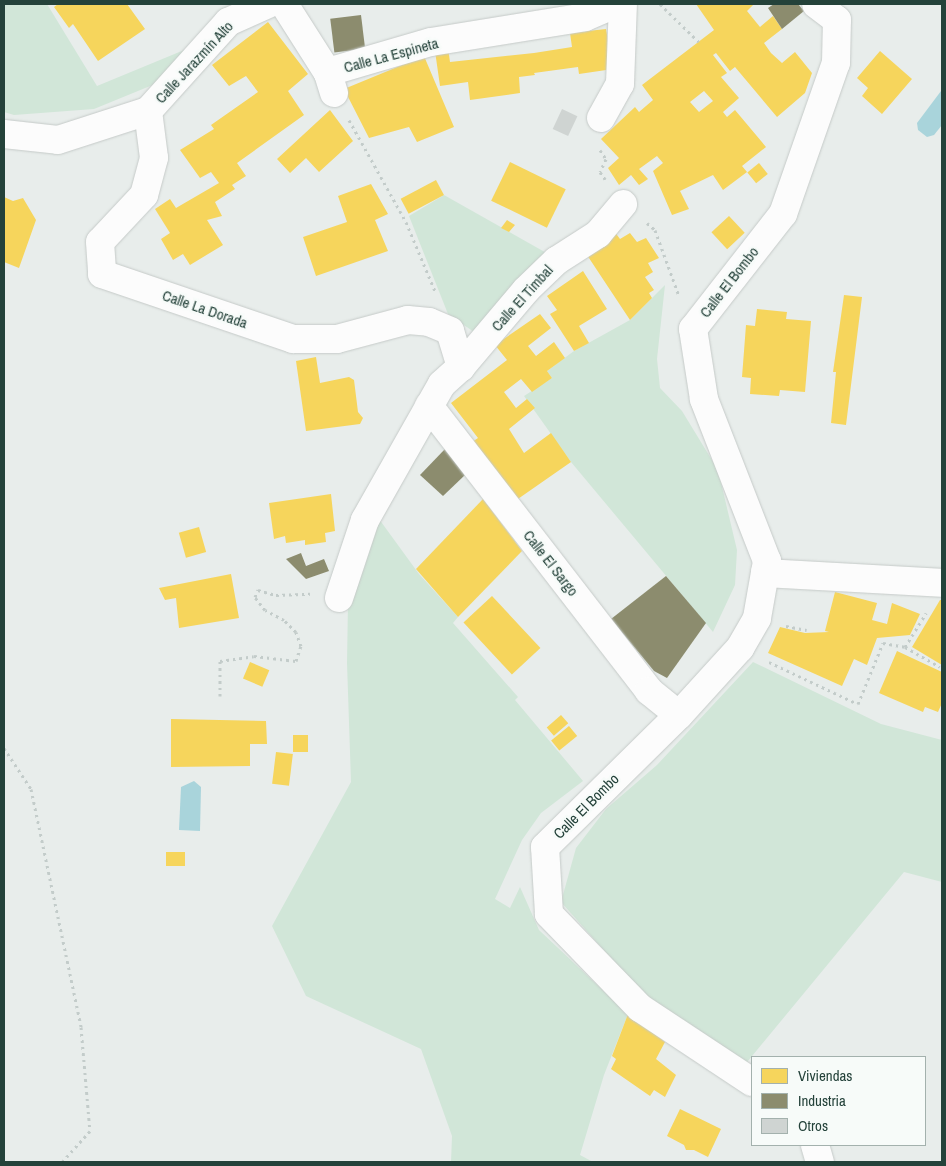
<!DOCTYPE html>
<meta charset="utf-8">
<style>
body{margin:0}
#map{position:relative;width:946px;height:1166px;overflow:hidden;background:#e8edeb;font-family:"Archivo Narrow",sans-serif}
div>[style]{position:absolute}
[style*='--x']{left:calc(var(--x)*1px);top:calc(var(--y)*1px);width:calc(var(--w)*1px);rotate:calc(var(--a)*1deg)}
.green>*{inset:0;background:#d1e6d8}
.water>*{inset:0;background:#a9d4db}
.homes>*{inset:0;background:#f6d55c;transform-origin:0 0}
.industry>*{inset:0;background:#8c8c6e;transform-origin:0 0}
.building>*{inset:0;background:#cfd4d2;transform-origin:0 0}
.path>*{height:3px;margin-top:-1.5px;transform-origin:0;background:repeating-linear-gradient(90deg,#c3ccca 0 2.5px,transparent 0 6.5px)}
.roads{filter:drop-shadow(0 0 1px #c5cac8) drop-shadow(0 0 1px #c5cac8)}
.minor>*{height:28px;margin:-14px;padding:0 14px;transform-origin:14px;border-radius:14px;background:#fcfcfc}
span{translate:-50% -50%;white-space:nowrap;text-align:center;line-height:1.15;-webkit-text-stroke:5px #f7fbf9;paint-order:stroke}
.street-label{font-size:15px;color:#24423a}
.frame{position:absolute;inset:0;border:5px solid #24423a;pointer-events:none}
.legend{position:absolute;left:751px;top:1056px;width:175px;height:90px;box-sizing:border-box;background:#f7fbf9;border:1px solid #a3b1ad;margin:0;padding:6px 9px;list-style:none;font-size:15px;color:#24423a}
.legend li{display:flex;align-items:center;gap:10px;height:25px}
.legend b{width:25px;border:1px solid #a3b1ad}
</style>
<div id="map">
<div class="green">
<div style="clip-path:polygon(4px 4px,47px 4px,97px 86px,189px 48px,155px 84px,94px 109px,14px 115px,4px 112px)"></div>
<div style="clip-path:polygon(444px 195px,550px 255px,474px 332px,448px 314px,409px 216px)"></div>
<div style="clip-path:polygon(665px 285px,657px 359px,660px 388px,682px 411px,718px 470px,737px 550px,735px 585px,713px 632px,571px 462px,524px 396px,552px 378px,547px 371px,574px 351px,630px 320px)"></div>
<div style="clip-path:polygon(379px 519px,419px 574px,458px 617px,453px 623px,518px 697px,515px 700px,583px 781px,541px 813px,522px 840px,495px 899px,510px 908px,520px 887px,539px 930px,628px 1014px,604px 1075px,580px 1155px,593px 1162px,451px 1162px,452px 1136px,421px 1049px,306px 996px,272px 926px,351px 782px,347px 663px,348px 602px)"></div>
<div style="clip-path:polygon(753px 662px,881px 724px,942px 740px,942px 882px,904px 872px,743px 1067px,638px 989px,561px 902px,576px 848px,606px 809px,657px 765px)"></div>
</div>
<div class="water">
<div style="clip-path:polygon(941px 91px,942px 125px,934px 135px,927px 137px,918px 130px,917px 123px)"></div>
<div style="clip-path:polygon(194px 781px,201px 787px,200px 831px,179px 830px,181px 787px)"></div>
</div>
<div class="homes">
<div style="clip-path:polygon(58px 4px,127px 4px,145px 29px,98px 61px,73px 24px,69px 28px,54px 7px)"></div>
<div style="clip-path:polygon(evenodd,696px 4px,754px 4px,747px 11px,760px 27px,773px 16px,782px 29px,764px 43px,771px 53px,782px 63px,795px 52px,812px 73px,805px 93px,777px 117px,735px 67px,730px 71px,716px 53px,713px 55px,727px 73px,721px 77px,739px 98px,723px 112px,727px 117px,735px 110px,766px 147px,742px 166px,747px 172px,723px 190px,713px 175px,680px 191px,689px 209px,672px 215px,653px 171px,663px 163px,657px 156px,639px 169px,648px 179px,639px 185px,631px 175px,619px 185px,608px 168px,619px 158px,601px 139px,635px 107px,639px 112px,653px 100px,642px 85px,714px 30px,696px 4px,704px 91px,713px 101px,699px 112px,690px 102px,704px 91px)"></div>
<div style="clip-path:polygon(268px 22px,308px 74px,288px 91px,304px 115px,237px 163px,246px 176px,232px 185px,235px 189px,215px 202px,222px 216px,207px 220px,223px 245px,190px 265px,183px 254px,173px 260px,161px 239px,170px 233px,155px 209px,170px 199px,176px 208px,219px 183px,211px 172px,200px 178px,180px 150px,214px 129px,211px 125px,258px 92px,246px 76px,229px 86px,212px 65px)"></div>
<div style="clip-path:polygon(606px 29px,613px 69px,579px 74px,578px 67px,534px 73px,535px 75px,519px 77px,520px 93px,470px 100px,468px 82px,440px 86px,435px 51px,448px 48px,450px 62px,534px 53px,572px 47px,570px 33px)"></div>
<div style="clip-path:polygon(880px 51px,912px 79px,882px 114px,862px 96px,868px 88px,857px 78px)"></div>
<div style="clip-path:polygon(424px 56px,454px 127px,417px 142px,409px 127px,369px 138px,344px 89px)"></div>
<div style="clip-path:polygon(330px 110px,353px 141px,319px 172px,306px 158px,290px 173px,277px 159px)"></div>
<div style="left:510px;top:162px;width:62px;height:43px;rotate:26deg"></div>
<div style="left:759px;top:163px;width:14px;height:15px;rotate:51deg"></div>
<div style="left:436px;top:180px;width:17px;height:40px;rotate:62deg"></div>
<div style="clip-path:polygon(371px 184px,388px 214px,375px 220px,388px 251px,316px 276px,303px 237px,347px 222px,338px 196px)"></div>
<div style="clip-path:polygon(4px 197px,13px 201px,23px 198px,36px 220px,19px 268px,4px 262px)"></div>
<div style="left:729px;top:216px;width:23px;height:24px;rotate:47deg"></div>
<div style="clip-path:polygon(507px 220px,515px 225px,509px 232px,501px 228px)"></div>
<div style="clip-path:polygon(614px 231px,620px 239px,630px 233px,637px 242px,646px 238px,659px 258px,648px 263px,653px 272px,645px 277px,654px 290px,649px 293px,652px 298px,630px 320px,585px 252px)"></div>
<div style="clip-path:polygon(583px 271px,607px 309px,579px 326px,589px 343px,574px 351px,550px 314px,557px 310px,547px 296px)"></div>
<div style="clip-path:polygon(844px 295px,862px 297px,846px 425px,831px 423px,836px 372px,833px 372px)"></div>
<div style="clip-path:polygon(757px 309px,787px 312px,786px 319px,811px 321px,805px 392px,780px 390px,779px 396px,750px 394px,751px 378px,742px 377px,746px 325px,755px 326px)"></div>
<div style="clip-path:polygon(540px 314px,551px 328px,528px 346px,536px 356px,554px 342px,565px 358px,547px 371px,552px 378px,532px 392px,521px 379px,504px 392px,516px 408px,527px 399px,535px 408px,509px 429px,524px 453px,551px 433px,571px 462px,515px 501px,472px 442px,478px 438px,451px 403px,507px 360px,495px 345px)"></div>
<div style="clip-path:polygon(316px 357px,320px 383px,349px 377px,354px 380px,358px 412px,363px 418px,360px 424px,306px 431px,296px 361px)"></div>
<div style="clip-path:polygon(331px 494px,335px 531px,325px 533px,326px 542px,305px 545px,305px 540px,286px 543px,285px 536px,274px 539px,269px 503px)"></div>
<div style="clip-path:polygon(483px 499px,522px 551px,458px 617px,416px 569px)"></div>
<div style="left:199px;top:527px;width:26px;height:21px;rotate:74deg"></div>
<div style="clip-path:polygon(231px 574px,239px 618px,179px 628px,176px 598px,165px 600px,159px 588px)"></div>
<div style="clip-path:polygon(835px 592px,877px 603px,872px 620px,887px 624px,892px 603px,920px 614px,910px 635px,877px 638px,867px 665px,854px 659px,842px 686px,768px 653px,780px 627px,805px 633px,829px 632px,825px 631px)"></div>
<div style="left:492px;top:596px;width:71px;height:39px;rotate:47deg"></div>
<div style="clip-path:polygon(940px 600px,942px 600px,942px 665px,912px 647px)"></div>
<div style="clip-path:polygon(897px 651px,942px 672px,942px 703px,938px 712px,925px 707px,923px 712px,879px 693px)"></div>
<div style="left:250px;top:662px;width:21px;height:18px;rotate:23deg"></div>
<div style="left:561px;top:715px;width:11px;height:19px;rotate:49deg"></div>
<div style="clip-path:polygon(171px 719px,266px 721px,267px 744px,250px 744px,250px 766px,171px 767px)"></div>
<div style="left:569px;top:726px;width:13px;height:23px;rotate:51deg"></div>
<div style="left:293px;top:735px;width:15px;height:17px"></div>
<div style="left:276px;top:752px;width:17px;height:32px;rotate:7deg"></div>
<div style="left:166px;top:852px;width:19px;height:14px"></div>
<div style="clip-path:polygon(628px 1014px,665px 1042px,656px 1059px,676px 1075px,665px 1097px,654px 1090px,650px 1096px,611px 1069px,616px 1059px,612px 1056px)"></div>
<div style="clip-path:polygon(680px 1109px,721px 1129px,708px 1157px,694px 1150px,686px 1150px,684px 1145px,667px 1136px)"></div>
</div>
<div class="industry">
<div style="clip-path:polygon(774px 4px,798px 4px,804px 11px,782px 29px,768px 8px)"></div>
<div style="left:361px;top:15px;width:34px;height:31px;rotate:83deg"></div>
<div style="clip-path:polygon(445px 449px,465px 475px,443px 496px,420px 475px)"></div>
<div style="clip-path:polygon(301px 553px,306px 566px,324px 559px,329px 571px,306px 579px,286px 559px)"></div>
<div style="clip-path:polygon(666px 576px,706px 623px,667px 678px,654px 671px,611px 619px)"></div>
</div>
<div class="building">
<div style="left:562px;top:109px;width:17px;height:22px;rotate:25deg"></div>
</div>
<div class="path">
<div style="--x:660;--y:4;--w:54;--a:44.3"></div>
<div style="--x:349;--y:120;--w:117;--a:60.8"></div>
<div style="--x:406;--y:222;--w:75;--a:67.2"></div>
<div style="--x:600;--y:150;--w:11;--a:56"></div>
<div style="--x:606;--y:159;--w:14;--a:115"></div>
<div style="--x:600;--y:172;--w:9;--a:54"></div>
<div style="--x:647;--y:223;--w:11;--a:41"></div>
<div style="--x:655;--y:230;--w:70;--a:70"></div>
<div style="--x:786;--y:626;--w:21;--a:11"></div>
<div style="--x:905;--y:647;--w:40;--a:29.7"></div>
<div style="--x:769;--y:662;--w:98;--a:25.3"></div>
<div style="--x:858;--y:704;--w:66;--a:-67.7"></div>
<div style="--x:883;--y:643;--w:22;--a:10"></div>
<div style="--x:905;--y:647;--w:40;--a:-58"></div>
<div style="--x:220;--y:696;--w:35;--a:-90"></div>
<div style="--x:220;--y:661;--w:34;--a:-8"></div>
<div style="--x:254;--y:656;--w:42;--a:6.8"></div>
<div style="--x:296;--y:661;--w:16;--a:-72"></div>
<div style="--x:301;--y:646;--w:15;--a:-110"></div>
<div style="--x:296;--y:632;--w:17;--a:-135"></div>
<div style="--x:284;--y:620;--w:21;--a:-152"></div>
<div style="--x:265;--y:610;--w:16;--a:-128"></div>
<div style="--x:255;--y:597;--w:8;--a:-67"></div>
<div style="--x:258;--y:590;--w:19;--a:16"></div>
<div style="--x:276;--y:595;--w:34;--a:-2"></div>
<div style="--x:4;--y:748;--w:49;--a:56.6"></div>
<div style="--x:31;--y:789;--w:243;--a:78.1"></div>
<div style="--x:81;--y:1027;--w:104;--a:85.1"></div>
<div style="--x:90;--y:1131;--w:42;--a:132.1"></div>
</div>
<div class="roads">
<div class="minor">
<div style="--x:284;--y:4;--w:82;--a:57.5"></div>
<div style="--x:334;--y:93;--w:21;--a:-107"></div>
<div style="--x:328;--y:73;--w:8;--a:-23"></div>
<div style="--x:335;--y:70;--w:100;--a:-16.3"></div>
<div style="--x:431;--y:42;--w:156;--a:-9.2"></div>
<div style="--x:585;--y:17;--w:34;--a:-23"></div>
<div style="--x:148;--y:111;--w:47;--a:82.7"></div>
<div style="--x:154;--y:158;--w:38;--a:105"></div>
<div style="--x:144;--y:195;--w:64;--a:133.1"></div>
<div style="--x:100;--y:242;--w:32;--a:86"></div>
<div style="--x:102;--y:274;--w:202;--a:18.8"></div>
<div style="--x:293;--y:339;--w:44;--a:0"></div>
<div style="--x:337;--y:339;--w:73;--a:-15"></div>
<div style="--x:408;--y:320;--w:21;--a:5"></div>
<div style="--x:429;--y:322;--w:23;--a:23"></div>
<div style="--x:450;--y:331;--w:38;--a:73"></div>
<div style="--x:601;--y:118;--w:39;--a:-61"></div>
<div style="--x:620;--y:84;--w:80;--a:-87.9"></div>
<div style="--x:4;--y:134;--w:54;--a:6.3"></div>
<div style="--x:58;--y:140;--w:95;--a:-17.9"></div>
<div style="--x:148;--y:111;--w:120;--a:-48"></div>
<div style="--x:228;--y:22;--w:44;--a:-24.2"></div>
<div style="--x:429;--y:406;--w:360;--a:52.3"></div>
<div style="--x:649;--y:691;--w:38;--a:39"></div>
<div style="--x:765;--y:573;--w:177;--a:3.2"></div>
<div style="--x:339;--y:598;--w:82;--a:-71.6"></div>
<div style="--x:365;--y:520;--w:156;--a:-60.5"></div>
<div style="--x:442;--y:384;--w:25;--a:-42"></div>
<div style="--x:461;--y:367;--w:101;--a:-49.8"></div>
<div style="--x:526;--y:290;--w:42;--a:-44"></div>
<div style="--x:556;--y:261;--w:50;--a:-32.7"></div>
<div style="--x:598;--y:234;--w:39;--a:-50"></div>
<div style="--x:752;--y:1082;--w:134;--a:-146.5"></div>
<div style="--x:640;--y:1008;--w:131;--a:-134.1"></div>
<div style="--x:549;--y:914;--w:67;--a:-93.4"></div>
<div style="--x:545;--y:847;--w:188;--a:-44.6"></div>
<div style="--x:679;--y:715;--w:91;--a:-47.7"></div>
<div style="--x:740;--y:648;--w:34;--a:-60"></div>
<div style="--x:757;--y:618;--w:58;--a:-80"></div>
<div style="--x:767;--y:561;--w:174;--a:-111.3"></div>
<div style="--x:704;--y:399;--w:71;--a:-98.9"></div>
<div style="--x:693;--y:329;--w:146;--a:-52"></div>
<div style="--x:783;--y:214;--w:160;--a:-70.7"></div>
<div style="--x:836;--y:63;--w:43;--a:-88.7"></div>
<div style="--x:837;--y:20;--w:26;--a:-143"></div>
<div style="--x:815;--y:1145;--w:18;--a:74"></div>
</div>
</div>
<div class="street-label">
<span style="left:391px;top:55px;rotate:-15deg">Calle La Espineta</span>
<span style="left:194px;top:62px;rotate:-47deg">Calle Jarazmín Alto</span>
<span style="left:729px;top:282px;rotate:-52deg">Calle El Bombo</span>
<span style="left:522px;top:298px;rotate:-48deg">Calle El Timbal</span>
<span style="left:205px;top:309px;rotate:19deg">Calle La Dorada</span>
<span style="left:551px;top:563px;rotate:52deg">Calle El Sargo</span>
<span style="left:586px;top:806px;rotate:-45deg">Calle El Bombo</span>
</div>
<div class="frame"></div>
<ul class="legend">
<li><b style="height:14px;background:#f6d55c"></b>Viviendas</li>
<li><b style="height:14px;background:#8c8c6e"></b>Industria</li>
<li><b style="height:14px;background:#cfd4d2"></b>Otros</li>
</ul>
</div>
